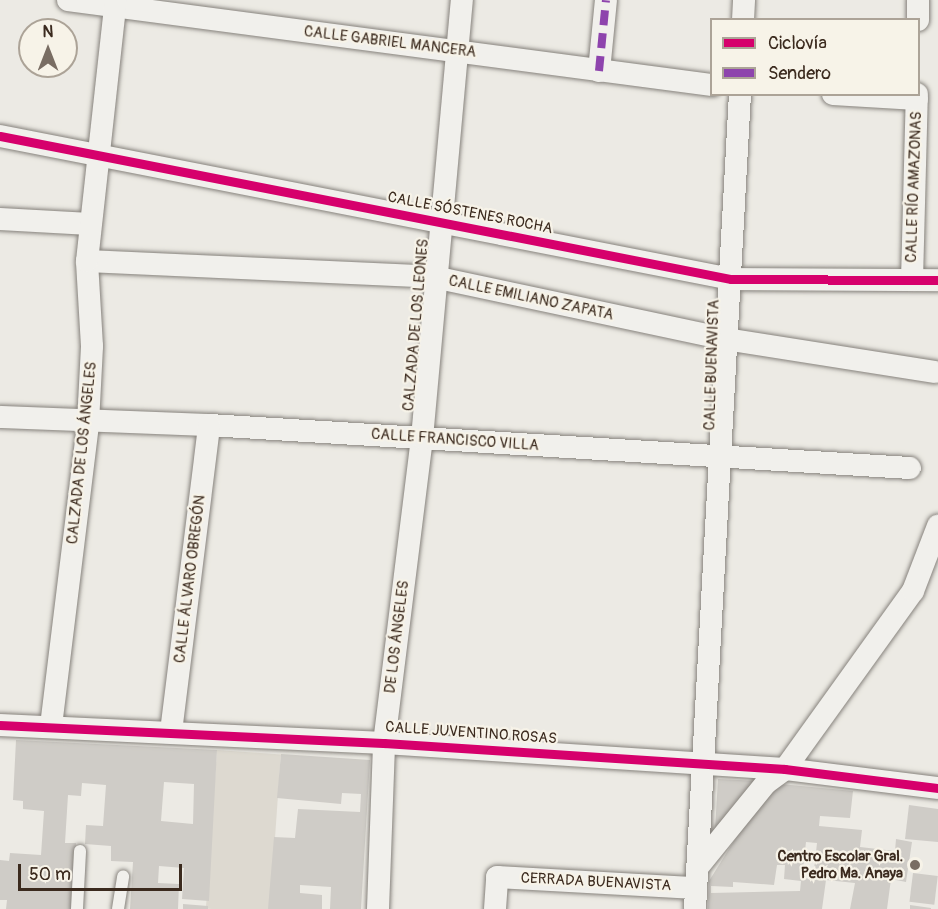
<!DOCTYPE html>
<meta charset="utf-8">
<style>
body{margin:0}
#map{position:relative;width:938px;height:909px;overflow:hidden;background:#eceae4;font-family:Pangolin,sans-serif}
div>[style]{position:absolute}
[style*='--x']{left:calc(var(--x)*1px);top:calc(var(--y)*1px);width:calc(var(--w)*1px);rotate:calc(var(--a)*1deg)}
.green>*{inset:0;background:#ddd9d0;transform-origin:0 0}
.building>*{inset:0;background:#cfccc7;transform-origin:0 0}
.roads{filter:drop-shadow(0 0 2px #86827c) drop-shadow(0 0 2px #86827c)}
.lane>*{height:12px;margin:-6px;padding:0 6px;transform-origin:6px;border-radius:6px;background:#f1f0ec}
.street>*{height:22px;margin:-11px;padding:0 11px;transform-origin:11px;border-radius:11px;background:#f1f0ec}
.quiet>*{height:8px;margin-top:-4px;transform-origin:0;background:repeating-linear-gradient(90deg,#8e44ad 0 15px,transparent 0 23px)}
.cycleway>*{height:9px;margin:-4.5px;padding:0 4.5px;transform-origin:4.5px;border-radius:4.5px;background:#d6006c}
.dots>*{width:16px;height:16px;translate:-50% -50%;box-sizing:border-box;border:3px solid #f7f3e8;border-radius:50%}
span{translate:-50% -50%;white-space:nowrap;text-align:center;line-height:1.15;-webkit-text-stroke:4.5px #f7f3e8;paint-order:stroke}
.street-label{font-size:15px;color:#3b2a1e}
.poi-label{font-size:15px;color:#3b2a1e;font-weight:700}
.right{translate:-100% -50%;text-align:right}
.legend{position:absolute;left:710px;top:18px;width:210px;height:78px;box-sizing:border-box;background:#f7f3e8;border:2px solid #aca397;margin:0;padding:8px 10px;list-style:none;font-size:18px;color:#3b2a1e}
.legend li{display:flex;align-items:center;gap:12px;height:30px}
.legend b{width:30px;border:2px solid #aca397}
.north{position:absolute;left:18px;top:18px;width:60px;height:60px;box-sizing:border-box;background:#f7f3e8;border:2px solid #aca397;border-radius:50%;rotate:0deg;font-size:16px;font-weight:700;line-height:24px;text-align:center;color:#3b2a1e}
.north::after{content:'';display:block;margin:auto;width:21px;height:27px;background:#796d63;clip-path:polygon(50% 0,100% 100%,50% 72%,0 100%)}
.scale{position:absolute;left:18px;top:864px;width:164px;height:27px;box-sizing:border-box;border:3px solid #3b2a1e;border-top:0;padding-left:8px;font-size:18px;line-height:21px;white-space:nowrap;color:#3b2a1e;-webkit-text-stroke:4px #f7f3e8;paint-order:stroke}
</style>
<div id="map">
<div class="green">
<div style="left:217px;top:750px;width:64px;height:159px;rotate:4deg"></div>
</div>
<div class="building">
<div style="clip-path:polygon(evenodd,16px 740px,217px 750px,209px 901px,182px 899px,184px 868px,159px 866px,158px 883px,179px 884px,178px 909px,130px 909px,133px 862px,111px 861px,111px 846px,85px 844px,86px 825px,103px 826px,106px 785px,82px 783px,81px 796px,68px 795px,65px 843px,76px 843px,72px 909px,6px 909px,7px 900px,0 900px,0 860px,9px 861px,10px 853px,41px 855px,44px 811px,23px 809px,23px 801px,13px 800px,16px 740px,164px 782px,194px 784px,193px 824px,161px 821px,164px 782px)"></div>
<div style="clip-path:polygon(281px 754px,370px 760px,361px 909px,330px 909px,331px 887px,300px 885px,300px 893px,322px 895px,322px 909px,268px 909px,274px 837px,295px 838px,298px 809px,360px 812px,361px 794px,342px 793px,341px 804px,277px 798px)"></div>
<div style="clip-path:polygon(718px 779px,757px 781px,715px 830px)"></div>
<div style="clip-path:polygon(evenodd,770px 783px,853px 791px,850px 818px,820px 816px,819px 826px,862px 830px,860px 847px,895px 851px,896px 839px,912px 842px,906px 882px,891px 879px,887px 909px,850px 909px,855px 883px,826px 880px,822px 909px,708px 909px,709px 881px,770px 783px,806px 842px,817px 843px,813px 879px,802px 878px,806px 842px,770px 783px,777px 865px,785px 865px,784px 879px,801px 881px,800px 891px,711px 893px,711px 886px,733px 887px,733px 882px,774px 885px,777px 865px)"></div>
<div style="clip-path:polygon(909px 805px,938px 809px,938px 842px,905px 839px)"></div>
<div style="left:913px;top:873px;width:25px;height:29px;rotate:7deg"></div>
<div style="clip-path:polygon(183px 904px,208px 906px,208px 909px,183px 909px)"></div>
<div style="clip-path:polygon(910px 905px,931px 908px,931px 909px,910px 909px)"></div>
</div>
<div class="roads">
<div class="lane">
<div style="--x:77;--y:909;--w:58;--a:-87"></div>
<div style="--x:118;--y:909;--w:33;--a:-81"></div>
</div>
<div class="street">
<div style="--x:68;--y:0;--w:650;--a:7.52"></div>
<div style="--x:743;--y:20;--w:20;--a:-87"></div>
<div style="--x:918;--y:20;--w:20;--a:-90"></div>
<div style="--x:599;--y:71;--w:71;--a:-84.4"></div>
<div style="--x:833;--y:94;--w:84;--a:3.4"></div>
<div style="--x:0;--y:136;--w:745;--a:11.07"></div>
<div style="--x:731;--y:279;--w:207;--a:0.3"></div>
<div style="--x:0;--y:219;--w:90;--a:3.2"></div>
<div style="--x:87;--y:261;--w:347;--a:2.6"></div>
<div style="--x:434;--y:277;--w:299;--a:12"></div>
<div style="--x:726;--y:339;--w:211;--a:9"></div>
<div style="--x:912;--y:280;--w:186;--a:-88.5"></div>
<div style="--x:0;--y:417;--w:209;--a:2.2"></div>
<div style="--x:209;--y:425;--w:702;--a:3.51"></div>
<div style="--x:0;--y:725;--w:384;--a:2.7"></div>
<div style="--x:384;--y:743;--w:402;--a:3.7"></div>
<div style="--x:785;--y:769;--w:154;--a:7.1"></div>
<div style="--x:51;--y:726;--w:305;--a:-83"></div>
<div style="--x:88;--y:423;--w:77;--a:-87"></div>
<div style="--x:92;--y:346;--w:85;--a:-93.4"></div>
<div style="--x:87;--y:261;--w:263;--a:-83.7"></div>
<div style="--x:171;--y:732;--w:309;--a:-82.9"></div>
<div style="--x:697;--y:868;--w:109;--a:-50.9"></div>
<div style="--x:766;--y:783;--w:24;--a:-36"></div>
<div style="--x:785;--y:769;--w:219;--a:-54.3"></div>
<div style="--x:913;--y:591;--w:70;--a:-69"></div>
<div style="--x:378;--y:909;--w:166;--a:-87.9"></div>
<div style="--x:384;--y:743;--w:307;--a:-82.9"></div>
<div style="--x:422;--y:438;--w:440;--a:-84.8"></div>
<div style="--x:495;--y:909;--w:32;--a:-86"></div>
<div style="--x:497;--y:877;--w:199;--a:3.2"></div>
<div style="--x:695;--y:909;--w:816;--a:-86.84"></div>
</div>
</div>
<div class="quiet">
<div style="--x:599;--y:71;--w:71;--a:-84.4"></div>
</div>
<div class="cycleway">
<div style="--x:0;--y:136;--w:745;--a:11.07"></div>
<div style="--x:731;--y:279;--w:207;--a:0.3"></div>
<div style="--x:0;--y:725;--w:384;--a:2.7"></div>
<div style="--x:384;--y:743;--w:402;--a:3.7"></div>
<div style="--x:785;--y:769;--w:154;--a:7.1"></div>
</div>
<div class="dots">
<div style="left:915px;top:865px;background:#796d63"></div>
</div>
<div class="street-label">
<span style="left:390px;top:42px;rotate:7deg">CALLE GABRIEL MANCERA</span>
<span style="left:914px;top:187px;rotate:-88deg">CALLE RÍO AMAZONAS</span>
<span style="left:470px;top:213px;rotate:11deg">CALLE SÓSTENES ROCHA</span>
<span style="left:531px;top:298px;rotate:12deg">CALLE EMILIANO ZAPATA</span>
<span style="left:416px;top:325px;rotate:-85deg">CALZADA DE LOS LEONES</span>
<span style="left:712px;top:365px;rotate:-88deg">CALLE BUENAVISTA</span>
<span style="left:455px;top:440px;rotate:4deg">CALLE FRANCISCO VILLA</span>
<span style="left:82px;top:453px;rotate:-84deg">CALZADA DE LOS ÁNGELES</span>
<span style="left:190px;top:579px;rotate:-83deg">CALLE ÁLVARO OBREGÓN</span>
<span style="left:397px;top:637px;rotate:-83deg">DE LOS ÁNGELES</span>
<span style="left:471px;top:733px;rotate:4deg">CALLE JUVENTINO ROSAS</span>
<span style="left:596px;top:882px;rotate:3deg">CERRADA BUENAVISTA</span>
</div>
<div class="poi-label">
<span class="right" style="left:903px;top:865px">Centro Escolar Gral.<br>Pedro Ma. Anaya</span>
</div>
<ul class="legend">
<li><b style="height:8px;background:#d6006c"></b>Ciclovía</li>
<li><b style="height:8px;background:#8e44ad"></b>Sendero</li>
</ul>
<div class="north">N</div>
<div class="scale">50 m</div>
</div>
